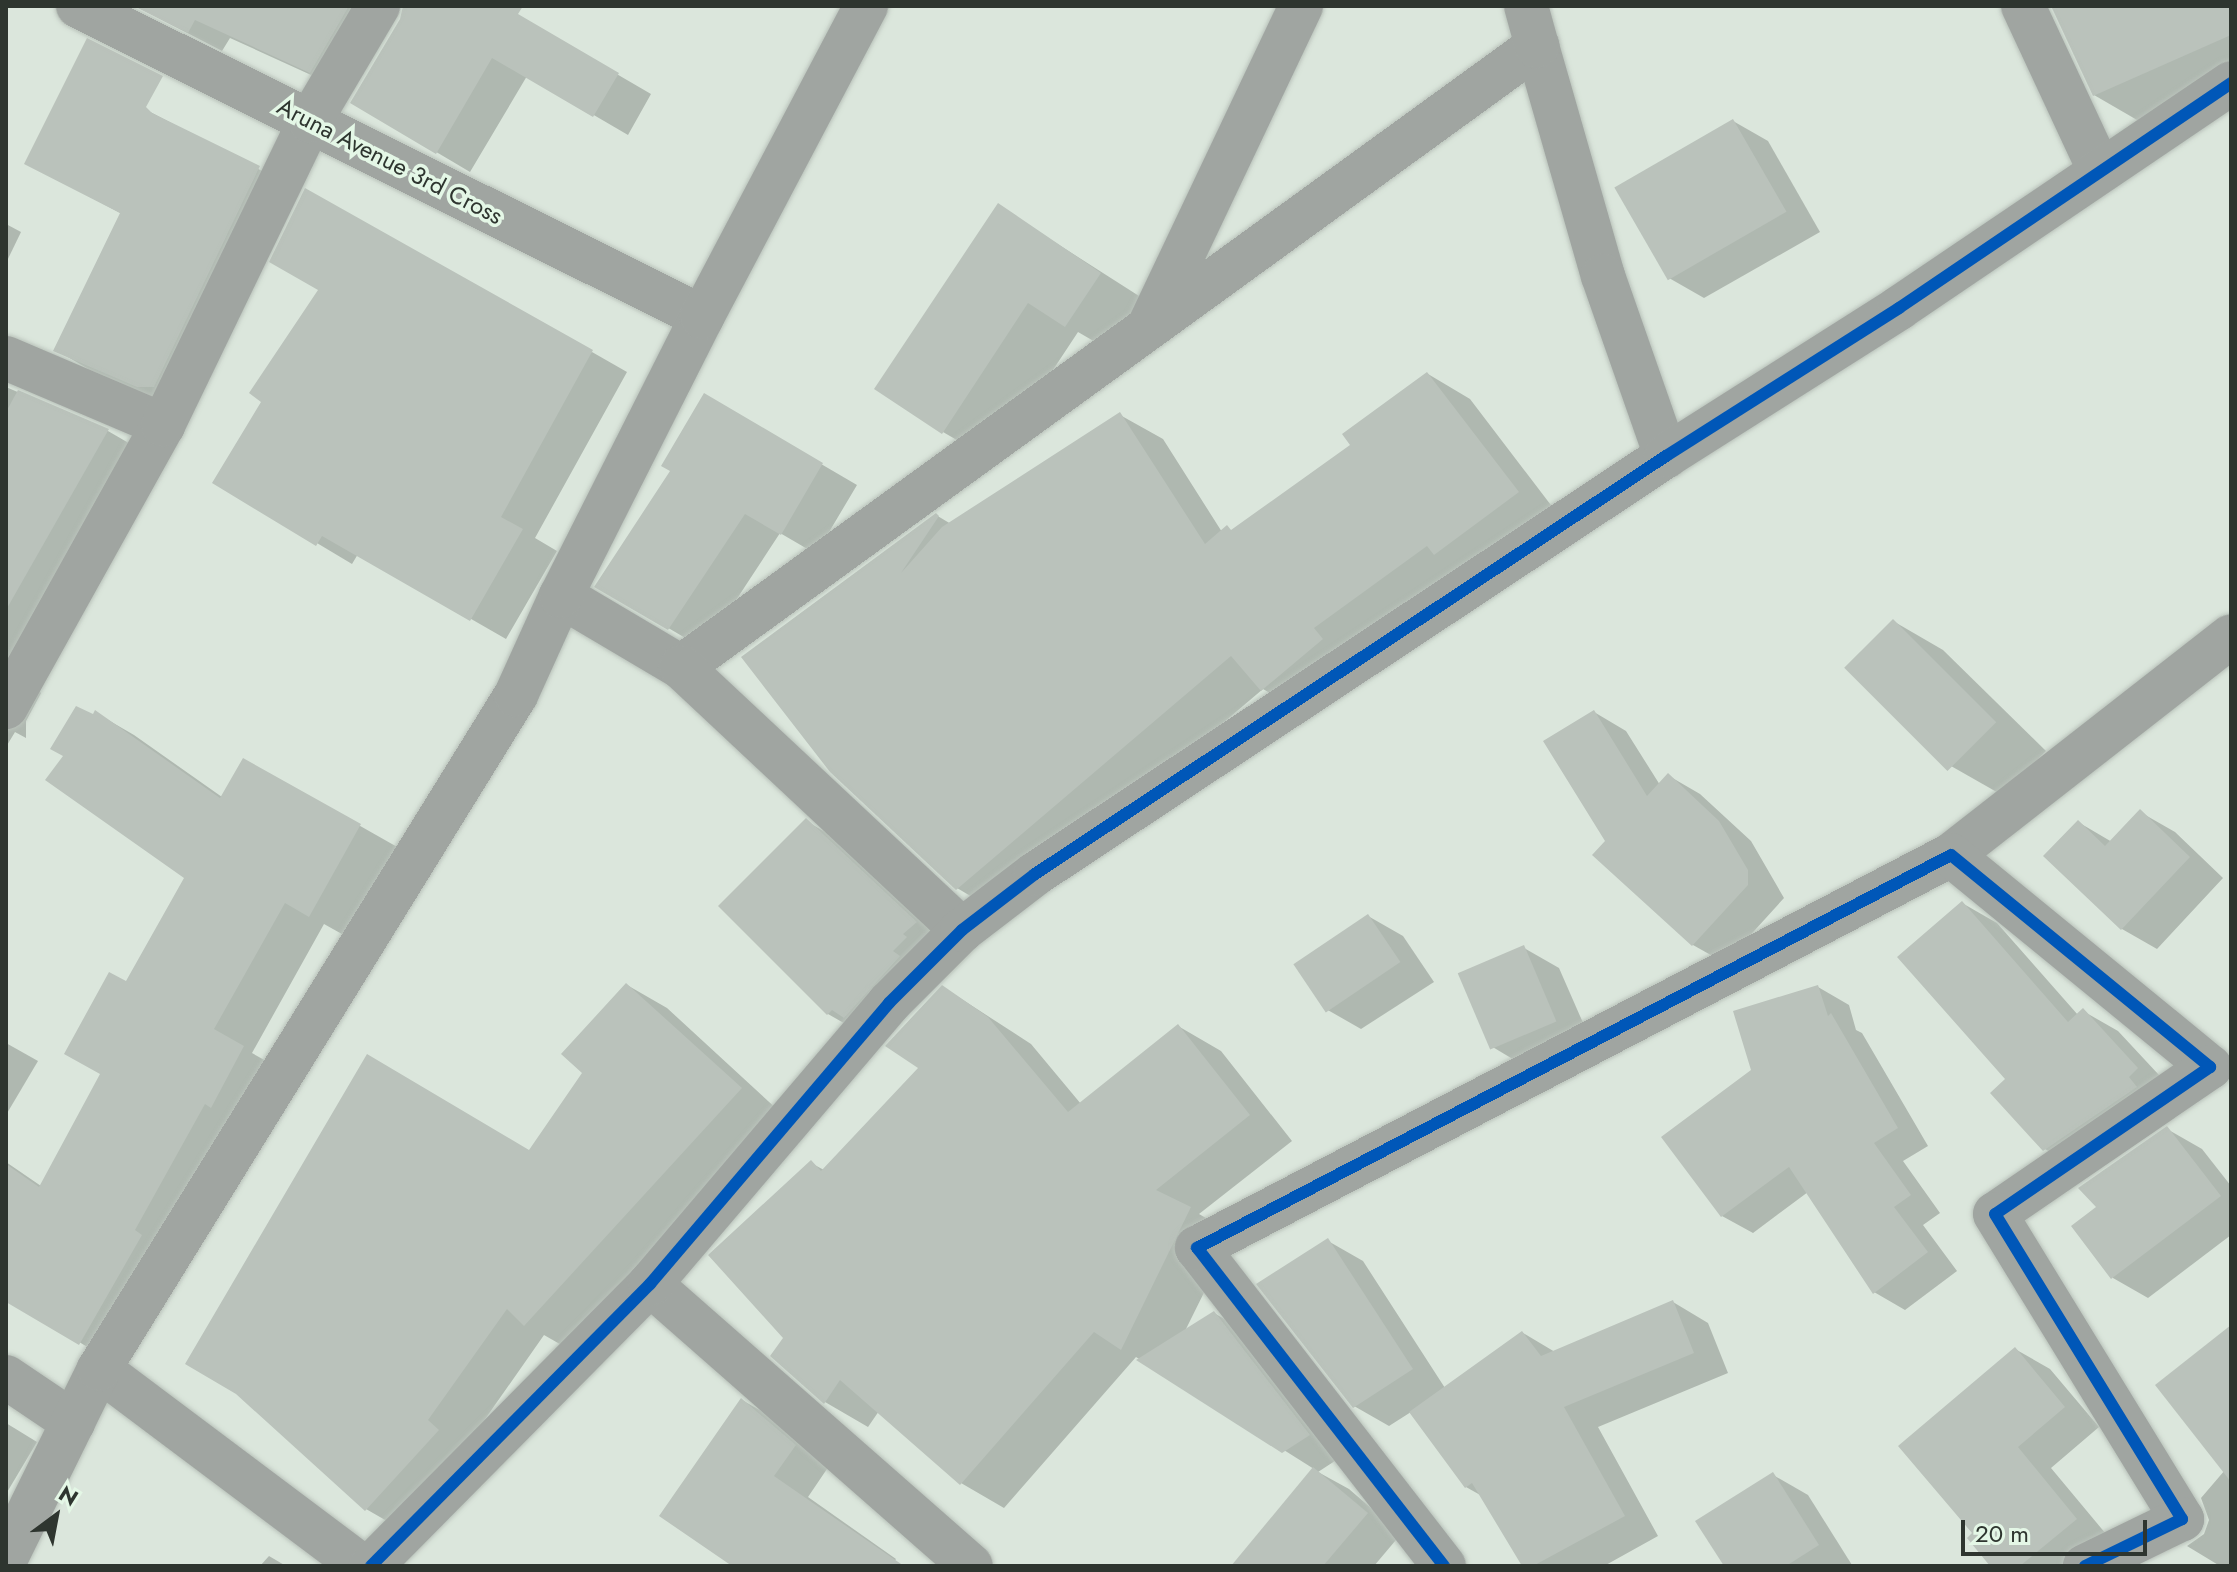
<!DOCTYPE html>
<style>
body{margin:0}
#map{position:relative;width:2237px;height:1572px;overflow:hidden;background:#dbe6dc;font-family:Jost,sans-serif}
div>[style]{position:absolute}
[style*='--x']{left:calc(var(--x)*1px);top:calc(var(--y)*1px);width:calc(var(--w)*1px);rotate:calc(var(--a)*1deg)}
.shadow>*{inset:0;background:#0003}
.building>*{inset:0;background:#bac2bb;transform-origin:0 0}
.roads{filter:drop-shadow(0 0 2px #b9c2ba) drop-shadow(0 0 2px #b9c2ba)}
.minor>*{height:44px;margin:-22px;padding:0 22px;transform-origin:22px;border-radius:22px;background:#a0a5a1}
.cycleway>*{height:12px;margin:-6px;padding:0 6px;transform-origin:6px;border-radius:6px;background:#0057b8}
span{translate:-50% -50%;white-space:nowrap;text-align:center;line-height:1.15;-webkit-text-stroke:7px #e4f7e6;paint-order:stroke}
.street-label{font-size:24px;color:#2e352f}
.frame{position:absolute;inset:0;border:8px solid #2e352f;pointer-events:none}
.north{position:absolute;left:16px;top:1476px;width:80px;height:80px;-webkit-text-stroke:6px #e4f7e6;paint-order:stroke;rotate:32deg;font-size:22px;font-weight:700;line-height:32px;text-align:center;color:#2e352f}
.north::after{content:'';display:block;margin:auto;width:28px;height:36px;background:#2e352f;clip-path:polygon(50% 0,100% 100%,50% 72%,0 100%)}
.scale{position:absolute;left:1961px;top:1520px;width:186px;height:36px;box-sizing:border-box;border:4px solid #2e352f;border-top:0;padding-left:10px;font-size:24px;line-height:28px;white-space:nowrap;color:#2e352f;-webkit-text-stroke:6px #e4f7e6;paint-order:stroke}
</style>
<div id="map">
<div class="shadow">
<div style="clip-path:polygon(135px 6px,397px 6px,344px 90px,230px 38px,222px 51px)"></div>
<div style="clip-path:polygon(405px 6px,500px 6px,651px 94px,628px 135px,527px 76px,470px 172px,352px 102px,402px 19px)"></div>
<div style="clip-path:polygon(2054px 6px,2231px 6px,2231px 86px,2144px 124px,2094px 95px)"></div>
<div style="clip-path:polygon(73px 71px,294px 188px,186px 411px,90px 370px,56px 350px,122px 214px,27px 163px)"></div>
<div style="clip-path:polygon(1733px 121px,1768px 141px,1820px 232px,1704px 298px,1669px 278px)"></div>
<div style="clip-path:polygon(998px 206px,1150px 303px,1116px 354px,1078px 332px,993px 461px,943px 432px)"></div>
<div style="clip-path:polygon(6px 224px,21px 232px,6px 263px)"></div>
<div style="clip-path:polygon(592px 352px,627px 372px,535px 538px,557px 551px,506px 639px,358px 554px,352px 564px,215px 482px)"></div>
<div style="clip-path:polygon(1428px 374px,1470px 399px,1560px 517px,1305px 713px,1263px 689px,999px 913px,957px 888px,744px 657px,936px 515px,951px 524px,1120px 415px,1163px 439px,1222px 532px,1233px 531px,1353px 445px)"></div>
<div style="clip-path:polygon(6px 387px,108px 431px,151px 456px,39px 691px,41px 693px,26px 721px,26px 738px,15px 732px,6px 747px)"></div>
<div style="clip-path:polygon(705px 396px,857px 485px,816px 554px,780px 533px,704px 649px,597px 586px,673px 470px)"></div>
<div style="clip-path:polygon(1893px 621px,1943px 650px,2046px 751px,2002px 795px,1951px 766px)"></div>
<div style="clip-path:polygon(1594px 712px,1626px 731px,1660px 785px,1669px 776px,1700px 794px,1751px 841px,1784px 898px,1725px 963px,1693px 945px,1607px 842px)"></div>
<div style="clip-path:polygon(96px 713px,134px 735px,222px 797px,244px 760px,399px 848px,349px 938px,324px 924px,252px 1053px,282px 1070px,119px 1366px,6px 1298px,6px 1162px,41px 1186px,156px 998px,187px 877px,93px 717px)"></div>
<div style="clip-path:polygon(2140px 812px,2175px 832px,2223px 878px,2157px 949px,2122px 929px,2078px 822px,2112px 842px)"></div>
<div style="clip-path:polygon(806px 821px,841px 841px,950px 943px,863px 1034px,828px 1014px)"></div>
<div style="clip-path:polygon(1962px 903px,1997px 923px,2078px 1015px,2083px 1011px,2118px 1031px,2172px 1089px,2080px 1169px,2045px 1149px,2008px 1080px)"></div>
<div style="clip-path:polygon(1368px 916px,1403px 936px,1434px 982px,1361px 1029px,1326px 1009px)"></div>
<div style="clip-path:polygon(1524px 948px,1559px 968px,1591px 1041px,1526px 1067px,1491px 1046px)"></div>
<div style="clip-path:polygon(627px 985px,667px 1008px,780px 1112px,565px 1347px,544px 1335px,406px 1532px,366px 1509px,530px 1152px,584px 1072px)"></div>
<div style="clip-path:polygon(943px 987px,1031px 1044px,1081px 1104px,1178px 1026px,1221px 1051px,1292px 1141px,1199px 1214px,1233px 1234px,1185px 1331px,1214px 1313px,1249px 1333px,1344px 1455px,1318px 1472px,1349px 1489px,1401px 1534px,1374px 1566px,1240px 1566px,1314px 1469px,1136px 1357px,1004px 1508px,961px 1483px,879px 1411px,868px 1427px,825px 1402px,773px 1356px,785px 1337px,811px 1163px,824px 1170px,921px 1068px)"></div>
<div style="clip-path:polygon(1818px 987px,1849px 1005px,1856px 1030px,1862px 1033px,1928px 1146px,1903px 1161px,1940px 1213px,1923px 1225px,1957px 1271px,1905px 1310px,1874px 1292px,1808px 1192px,1753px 1233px,1722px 1216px,1754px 1070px)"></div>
<div style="clip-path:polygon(6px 1043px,38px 1061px,6px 1115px)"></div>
<div style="clip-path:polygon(2167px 1129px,2202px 1149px,2231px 1186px,2231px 1235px,2148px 1298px,2113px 1278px,2099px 1208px)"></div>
<div style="clip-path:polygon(1328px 1241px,1363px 1261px,1445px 1388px,1523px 1333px,1555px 1352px,1673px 1302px,1708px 1323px,1728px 1373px,1598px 1427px,1658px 1536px,1604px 1566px,1525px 1566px,1482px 1496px,1466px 1487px,1411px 1412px,1389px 1426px,1354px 1406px)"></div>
<div style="clip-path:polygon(2015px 1349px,2050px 1369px,2099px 1427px,2051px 1468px,2111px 1540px,2079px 1566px,1993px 1566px,1975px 1533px)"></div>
<div style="clip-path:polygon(742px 1400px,777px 1420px,829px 1466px,808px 1497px,896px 1559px,891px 1566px,735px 1566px)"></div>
<div style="clip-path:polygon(6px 1423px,37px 1442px,6px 1494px)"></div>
<div style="clip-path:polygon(2231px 1463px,2231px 1566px,2220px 1566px,2187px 1546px,2204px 1534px,2209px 1520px,2201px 1498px)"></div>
<div style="clip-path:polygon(1773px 1475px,1808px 1495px,1852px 1565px,1727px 1566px)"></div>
<div style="clip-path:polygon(269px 1556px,286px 1566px,260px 1566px)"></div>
</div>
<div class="building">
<div style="clip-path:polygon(134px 6px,349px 6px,310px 73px,195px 20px,188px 33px)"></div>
<div style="clip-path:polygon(403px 6px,523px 6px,518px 14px,619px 73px,593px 117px,492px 58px,436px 154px,350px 103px,400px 19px)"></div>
<div style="clip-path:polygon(2051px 6px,2231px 6px,2231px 35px,2093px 96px)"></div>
<div style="clip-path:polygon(87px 38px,163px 76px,146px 107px,152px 113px,260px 166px,154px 387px,137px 387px,53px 351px,120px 213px,24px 164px)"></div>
<div style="left:1733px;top:119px;width:107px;height:137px;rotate:60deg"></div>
<div style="clip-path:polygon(305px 188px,593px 350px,501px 517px,523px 529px,470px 621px,322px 536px,316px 546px,212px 483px,261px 402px,249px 393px,318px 290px,269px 262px)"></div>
<div style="clip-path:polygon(998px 203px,1101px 273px,1065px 327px,1028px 303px,942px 434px,874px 389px)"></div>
<div style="clip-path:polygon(1427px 372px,1519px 492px,1434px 555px,1427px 546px,1314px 628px,1323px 639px,1261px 691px,1231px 656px,956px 890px,830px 772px,741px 657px,936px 513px,939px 516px,901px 573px,942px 527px,1120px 412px,1205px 544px,1227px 525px,1231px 530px,1350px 445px,1342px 434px)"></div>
<div style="clip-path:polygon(18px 390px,109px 429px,6px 610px,6px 412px)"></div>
<div style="clip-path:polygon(704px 393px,823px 463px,781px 535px,745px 514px,668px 630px,594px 587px,670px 471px,661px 466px)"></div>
<div style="left:1893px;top:619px;width:146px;height:69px;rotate:45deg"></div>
<div style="clip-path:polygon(76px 706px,93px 714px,95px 710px,220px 798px,243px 758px,361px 824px,309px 917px,285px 903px,214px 1029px,244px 1046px,211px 1108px,205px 1104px,135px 1230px,142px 1235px,79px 1345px,6px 1302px,6px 1164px,39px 1187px,100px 1074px,64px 1054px,109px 972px,126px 981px,184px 878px,45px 780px,63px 756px,50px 749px)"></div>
<div style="clip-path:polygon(1594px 710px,1647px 796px,1668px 773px,1719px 821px,1748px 870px,1748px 885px,1692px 946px,1592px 855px,1605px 841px,1543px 741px)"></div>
<div style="clip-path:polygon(2140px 809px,2190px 857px,2121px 930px,2043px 856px,2078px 820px,2105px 846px)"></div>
<div style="clip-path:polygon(806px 818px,917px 922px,903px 934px,907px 937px,893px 951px,900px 956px,844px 1018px,832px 1010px,827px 1015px,718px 906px)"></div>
<div style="clip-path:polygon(1962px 901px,2068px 1022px,2083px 1008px,2138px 1068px,2129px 1077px,2137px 1087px,2043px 1151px,1990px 1093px,2005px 1079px,1897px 957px)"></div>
<div style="left:1368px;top:914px;width:58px;height:90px;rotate:56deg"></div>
<div style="left:1524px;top:945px;width:83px;height:72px;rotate:67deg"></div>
<div style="clip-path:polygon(626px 983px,742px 1088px,524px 1326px,507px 1309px,428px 1420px,439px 1430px,365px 1511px,236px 1394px,185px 1364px,367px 1054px,529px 1150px,582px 1073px,561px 1054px)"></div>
<div style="clip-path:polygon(942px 985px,988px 1017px,1068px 1112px,1178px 1024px,1250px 1115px,1156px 1190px,1191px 1207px,1121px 1350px,1094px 1332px,960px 1485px,840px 1380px,824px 1404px,770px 1356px,783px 1338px,708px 1255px,811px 1160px,821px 1171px,918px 1068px,885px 1046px)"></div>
<div style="clip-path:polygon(1818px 985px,1828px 1016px,1831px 1013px,1898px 1128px,1874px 1143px,1911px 1195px,1894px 1207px,1928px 1252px,1873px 1294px,1789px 1167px,1721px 1217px,1661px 1137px,1751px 1070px,1733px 1011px)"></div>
<div style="clip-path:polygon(2167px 1126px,2221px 1196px,2111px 1279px,2071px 1226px,2096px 1207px,2078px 1188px)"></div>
<div style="clip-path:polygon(1328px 1238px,1413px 1369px,1353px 1408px,1256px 1284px)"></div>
<div style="clip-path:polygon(1673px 1300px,1694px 1353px,1564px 1407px,1625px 1516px,1533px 1566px,1522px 1566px,1472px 1483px,1465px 1488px,1409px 1412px,1522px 1331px,1541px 1356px)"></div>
<div style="clip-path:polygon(1214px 1311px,1310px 1435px,1282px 1453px,1136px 1360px)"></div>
<div style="clip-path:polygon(2231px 1325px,2231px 1482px,2155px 1385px)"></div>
<div style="clip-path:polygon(2015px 1347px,2065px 1407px,2018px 1447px,2077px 1519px,2020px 1566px,1990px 1566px,1967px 1538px,1972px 1533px,1898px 1446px)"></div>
<div style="clip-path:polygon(741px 1398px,796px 1445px,774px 1476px,904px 1566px,732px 1566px,659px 1516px)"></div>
<div style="clip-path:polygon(1313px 1467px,1368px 1513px,1323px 1566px,1231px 1566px)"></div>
<div style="clip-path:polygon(1773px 1472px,1819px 1545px,1786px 1566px,1724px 1566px,1695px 1521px)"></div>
</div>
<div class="roads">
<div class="minor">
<div style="--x:78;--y:6;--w:697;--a:26.49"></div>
<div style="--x:2023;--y:6;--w:182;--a:65"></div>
<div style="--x:1537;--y:46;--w:239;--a:74"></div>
<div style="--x:1603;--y:276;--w:191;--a:70.7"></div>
<div style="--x:1151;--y:322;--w:350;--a:-64.6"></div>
<div style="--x:6;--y:358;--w:171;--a:23.1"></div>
<div style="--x:561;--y:596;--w:139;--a:30.6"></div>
<div style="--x:681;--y:667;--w:1058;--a:-35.96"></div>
<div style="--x:1537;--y:46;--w:41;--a:-105.4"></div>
<div style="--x:681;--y:667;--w:385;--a:43.1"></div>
<div style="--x:6;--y:707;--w:323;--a:-60.9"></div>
<div style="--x:163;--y:425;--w:338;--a:-64.2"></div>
<div style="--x:310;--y:121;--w:134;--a:-59.4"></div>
<div style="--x:1951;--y:855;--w:355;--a:-38"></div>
<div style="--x:650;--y:1284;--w:427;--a:41.3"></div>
<div style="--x:99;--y:1369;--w:328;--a:36.9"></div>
<div style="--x:6;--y:1377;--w:81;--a:33.9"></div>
<div style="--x:6;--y:1558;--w:211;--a:-63.8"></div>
<div style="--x:99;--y:1369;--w:793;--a:-58.26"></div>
<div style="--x:516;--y:695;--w:109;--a:-65.6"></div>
<div style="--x:561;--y:596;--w:313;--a:-63.2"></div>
<div style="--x:702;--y:317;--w:352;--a:-62.2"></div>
<div style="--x:371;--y:1566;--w:397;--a:-45.3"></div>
<div style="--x:650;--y:1284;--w:369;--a:-49.6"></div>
<div style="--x:889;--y:1003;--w:103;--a:-45"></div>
<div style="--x:962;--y:930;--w:92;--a:-37.5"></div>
<div style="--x:1035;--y:874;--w:757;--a:-33.52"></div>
<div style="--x:1666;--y:456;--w:276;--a:-32.4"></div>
<div style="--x:1899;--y:308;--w:401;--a:-34.1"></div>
<div style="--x:1444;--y:1566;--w:403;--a:-127.8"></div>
<div style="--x:1197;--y:1248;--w:850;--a:-27.53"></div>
<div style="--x:1951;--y:855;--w:335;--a:39.3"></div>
<div style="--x:2210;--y:1067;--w:260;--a:145.6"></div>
<div style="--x:1995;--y:1214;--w:358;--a:58.5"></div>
<div style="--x:2182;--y:1519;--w:108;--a:154.1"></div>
</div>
</div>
<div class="cycleway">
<div style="--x:371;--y:1566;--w:397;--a:-45.3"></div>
<div style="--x:650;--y:1284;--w:369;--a:-49.6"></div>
<div style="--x:889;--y:1003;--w:103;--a:-45"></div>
<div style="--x:962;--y:930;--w:92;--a:-37.5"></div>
<div style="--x:1035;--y:874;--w:757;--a:-33.52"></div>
<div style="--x:1666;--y:456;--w:276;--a:-32.4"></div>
<div style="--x:1899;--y:308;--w:401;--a:-34.1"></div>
<div style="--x:1444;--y:1566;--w:403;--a:-127.8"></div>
<div style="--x:1197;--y:1248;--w:850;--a:-27.53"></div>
<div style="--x:1951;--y:855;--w:335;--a:39.3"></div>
<div style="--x:2210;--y:1067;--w:260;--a:145.6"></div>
<div style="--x:1995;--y:1214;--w:358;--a:58.5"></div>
<div style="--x:2182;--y:1519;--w:108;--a:154.1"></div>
</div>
<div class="street-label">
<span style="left:390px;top:161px;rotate:27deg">Aruna Avenue 3rd Cross</span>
</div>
<div class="frame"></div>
<div class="north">N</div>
<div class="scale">20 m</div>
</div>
